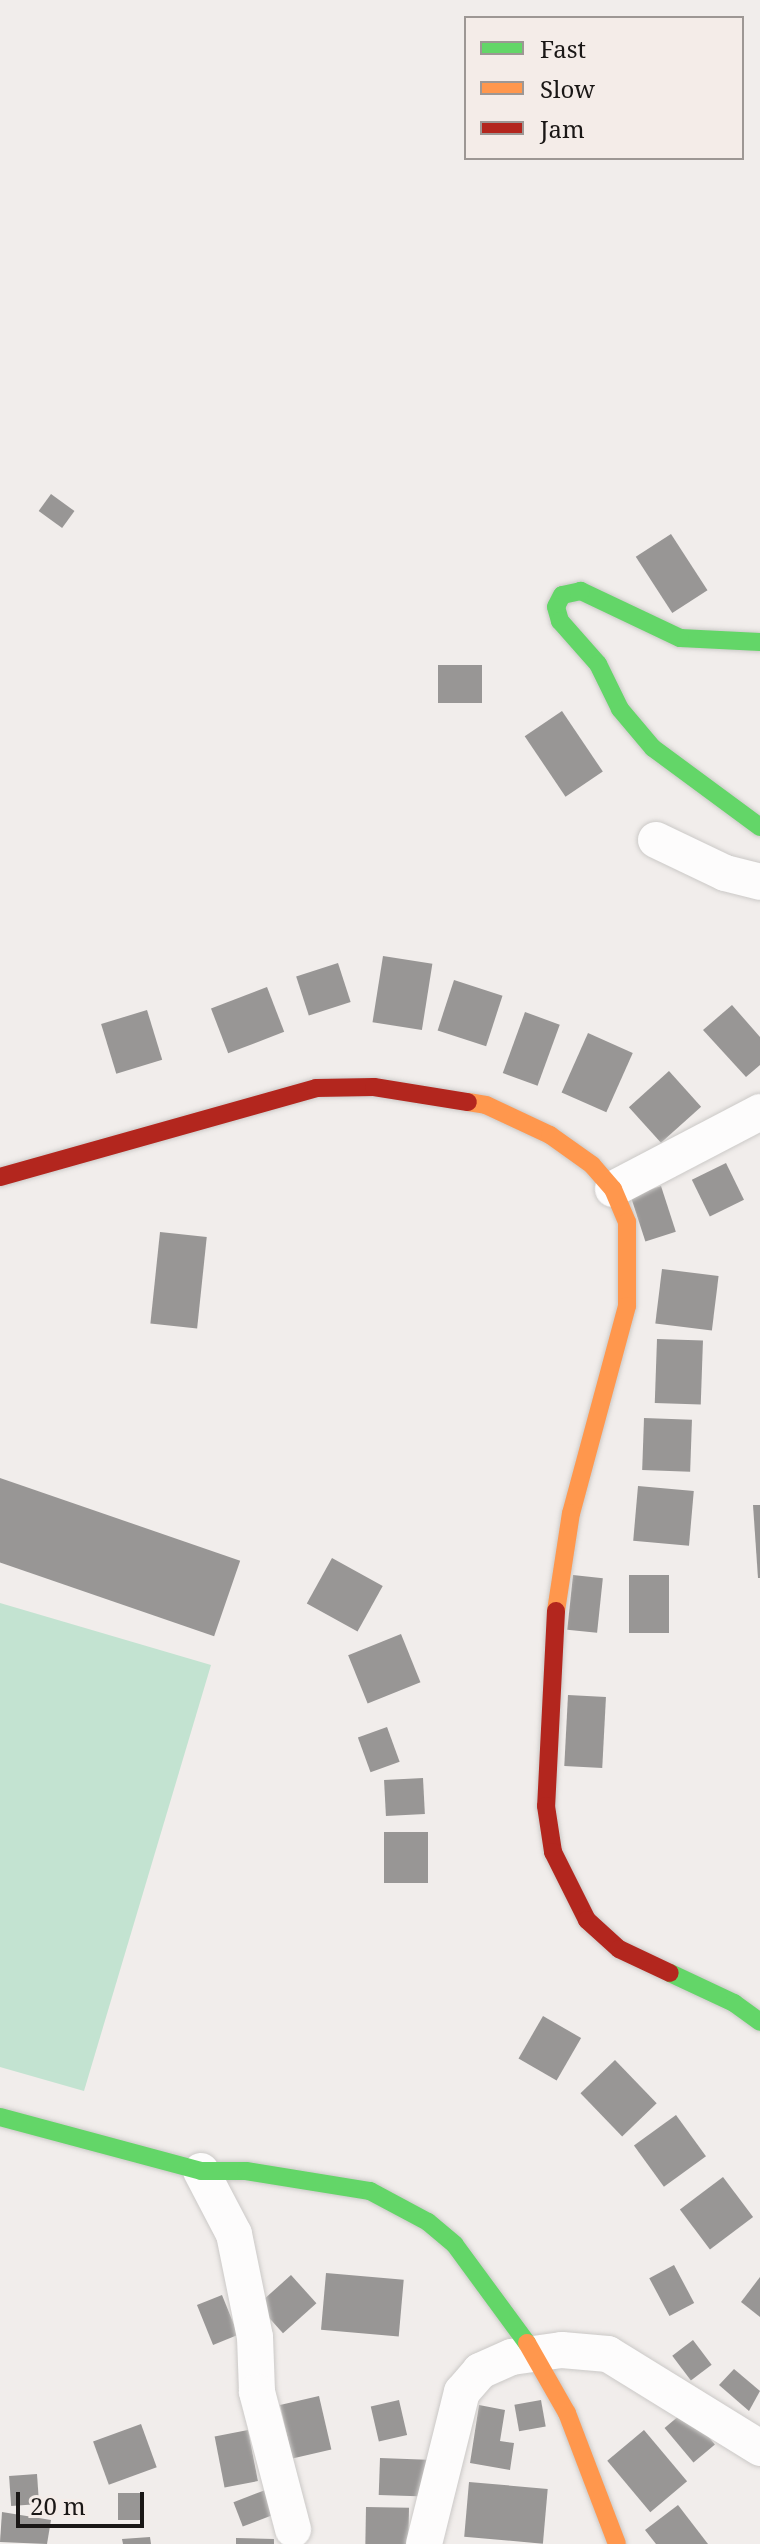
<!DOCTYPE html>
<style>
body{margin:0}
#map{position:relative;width:760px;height:2544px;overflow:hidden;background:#f1edeb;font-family:"Noto Serif",serif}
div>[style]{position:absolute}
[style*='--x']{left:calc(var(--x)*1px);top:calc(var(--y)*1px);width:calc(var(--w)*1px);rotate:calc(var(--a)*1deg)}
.green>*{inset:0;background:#c3e3d1}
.building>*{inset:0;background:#989695;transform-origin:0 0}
.roads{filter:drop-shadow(0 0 2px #cbc9c7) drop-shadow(0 0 2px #cbc9c7)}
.street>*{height:36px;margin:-18px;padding:0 18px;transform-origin:18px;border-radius:18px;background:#fdfcfc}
.fast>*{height:18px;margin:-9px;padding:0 9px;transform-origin:9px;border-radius:9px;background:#63d668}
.slow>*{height:18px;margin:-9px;padding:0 9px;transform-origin:9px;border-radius:9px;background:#ff974d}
.jam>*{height:18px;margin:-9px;padding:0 9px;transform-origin:9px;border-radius:9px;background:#b3261e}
span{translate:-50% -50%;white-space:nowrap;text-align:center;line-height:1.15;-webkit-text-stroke:8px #f4ece8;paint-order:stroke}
.legend{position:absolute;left:464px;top:16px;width:280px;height:144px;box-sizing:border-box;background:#f4ece8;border:2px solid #9d9794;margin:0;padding:10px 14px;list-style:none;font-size:24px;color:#1a1716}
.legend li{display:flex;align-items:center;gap:16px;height:40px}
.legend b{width:40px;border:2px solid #9d9794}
.scale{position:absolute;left:16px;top:2492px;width:128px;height:36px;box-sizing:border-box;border:4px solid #1a1716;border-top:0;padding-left:10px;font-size:24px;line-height:28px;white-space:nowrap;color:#1a1716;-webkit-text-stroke:6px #f4ece8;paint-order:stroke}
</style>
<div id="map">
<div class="green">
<div style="clip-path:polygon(0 1603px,211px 1665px,84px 2091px,0 2067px)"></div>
</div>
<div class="building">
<div style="left:51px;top:494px;width:29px;height:21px;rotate:36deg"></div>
<div style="left:671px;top:534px;width:67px;height:42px;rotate:57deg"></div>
<div style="left:438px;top:665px;width:44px;height:38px"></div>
<div style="left:562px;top:711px;width:73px;height:45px;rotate:56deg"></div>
<div style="left:383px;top:956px;width:50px;height:67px;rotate:9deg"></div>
<div style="left:338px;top:963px;width:41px;height:44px;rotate:72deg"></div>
<div style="left:454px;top:980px;width:51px;height:53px;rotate:18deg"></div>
<div style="left:267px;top:987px;width:48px;height:60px;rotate:69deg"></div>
<div style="clip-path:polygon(732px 1005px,760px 1037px,760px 1065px,746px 1077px,703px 1030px)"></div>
<div style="left:147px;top:1010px;width:52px;height:48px;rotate:73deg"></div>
<div style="left:525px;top:1012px;width:37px;height:65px;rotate:20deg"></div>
<div style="left:588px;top:1033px;width:49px;height:65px;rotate:24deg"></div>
<div style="left:669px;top:1071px;width:48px;height:54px;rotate:48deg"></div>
<div style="left:726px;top:1163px;width:41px;height:38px;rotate:64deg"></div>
<div style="left:661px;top:1186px;width:48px;height:32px;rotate:72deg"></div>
<div style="left:160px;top:1232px;width:47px;height:92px;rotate:6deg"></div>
<div style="left:662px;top:1269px;width:57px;height:55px;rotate:7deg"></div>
<div style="left:657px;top:1339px;width:46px;height:64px;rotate:2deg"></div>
<div style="left:644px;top:1418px;width:48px;height:52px;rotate:2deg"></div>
<div style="left:0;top:1478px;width:254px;height:80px;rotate:19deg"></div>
<div style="left:638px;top:1486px;width:56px;height:55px;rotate:5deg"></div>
<div style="clip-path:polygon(753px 1505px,760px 1505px,760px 1578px,758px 1578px)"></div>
<div style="left:332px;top:1558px;width:58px;height:52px;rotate:29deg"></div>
<div style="left:573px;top:1575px;width:30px;height:55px;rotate:6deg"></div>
<div style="left:629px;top:1575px;width:40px;height:58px"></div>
<div style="left:401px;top:1634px;width:52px;height:57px;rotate:68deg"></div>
<div style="left:568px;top:1695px;width:38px;height:71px;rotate:3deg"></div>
<div style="left:387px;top:1727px;width:37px;height:31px;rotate:70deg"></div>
<div style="left:423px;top:1778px;width:36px;height:39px;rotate:87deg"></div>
<div style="left:384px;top:1832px;width:44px;height:51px"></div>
<div style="left:543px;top:2016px;width:44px;height:49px;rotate:30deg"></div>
<div style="left:615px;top:2060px;width:60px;height:48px;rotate:46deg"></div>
<div style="left:676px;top:2115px;width:51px;height:52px;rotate:54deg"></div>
<div style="left:723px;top:2177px;width:50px;height:54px;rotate:53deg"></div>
<div style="left:674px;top:2265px;width:43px;height:28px;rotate:62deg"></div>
<div style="left:326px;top:2273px;width:78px;height:57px;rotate:5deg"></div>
<div style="left:291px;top:2275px;width:38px;height:45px;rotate:48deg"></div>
<div style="clip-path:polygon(760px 2277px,760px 2317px,741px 2302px)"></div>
<div style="left:222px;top:2295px;width:43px;height:27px;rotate:68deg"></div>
<div style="left:693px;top:2340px;width:31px;height:26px;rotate:53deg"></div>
<div style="clip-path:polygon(734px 2369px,760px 2391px,749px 2411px,719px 2385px)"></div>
<div style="left:319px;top:2396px;width:55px;height:40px;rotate:77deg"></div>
<div style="left:399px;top:2400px;width:36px;height:29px;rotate:77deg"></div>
<div style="left:541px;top:2400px;width:27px;height:27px;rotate:80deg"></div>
<div style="clip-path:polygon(479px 2405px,505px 2410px,500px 2441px,514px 2443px,510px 2470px,470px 2463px)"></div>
<div style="left:686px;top:2410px;width:45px;height:28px;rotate:50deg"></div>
<div style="left:141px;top:2424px;width:46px;height:51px;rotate:70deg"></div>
<div style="left:248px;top:2430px;width:52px;height:34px;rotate:79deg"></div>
<div style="left:644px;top:2430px;width:67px;height:48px;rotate:50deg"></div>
<div style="left:380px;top:2458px;width:47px;height:37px;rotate:2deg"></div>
<div style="left:37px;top:2474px;width:30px;height:28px;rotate:86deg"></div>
<div style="left:469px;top:2482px;width:79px;height:55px;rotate:5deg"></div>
<div style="left:268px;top:2489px;width:26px;height:37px;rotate:69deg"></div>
<div style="left:143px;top:2493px;width:27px;height:25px;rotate:90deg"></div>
<div style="clip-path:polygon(678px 2505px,708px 2544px,656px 2544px,645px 2530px)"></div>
<div style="left:366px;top:2507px;width:43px;height:37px;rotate:1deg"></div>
<div style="clip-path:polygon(2px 2512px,51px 2520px,47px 2544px,0 2542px)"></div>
<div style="clip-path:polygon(150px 2537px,151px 2544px,123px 2544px,122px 2539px)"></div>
<div style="clip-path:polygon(236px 2538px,274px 2539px,274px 2544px,236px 2544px)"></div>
</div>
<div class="roads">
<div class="street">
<div style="--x:656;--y:840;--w:76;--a:25.6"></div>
<div style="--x:725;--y:873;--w:36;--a:14"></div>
<div style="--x:613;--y:1189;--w:166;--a:-27.6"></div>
<div style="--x:201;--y:2171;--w:71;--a:62.4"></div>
<div style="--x:234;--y:2234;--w:105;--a:78.5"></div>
<div style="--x:255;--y:2337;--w:55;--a:87.9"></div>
<div style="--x:257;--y:2392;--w:142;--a:75.3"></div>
<div style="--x:424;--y:2544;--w:157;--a:-76"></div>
<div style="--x:462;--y:2392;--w:28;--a:-49"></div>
<div style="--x:480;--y:2371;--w:35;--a:-24"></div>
<div style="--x:512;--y:2357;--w:50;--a:-8"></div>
<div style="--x:562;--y:2350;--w:46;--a:5"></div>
<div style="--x:608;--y:2354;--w:179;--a:31.7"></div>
</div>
<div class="fast">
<div style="--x:760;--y:642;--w:80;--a:-177.1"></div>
<div style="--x:680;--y:638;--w:110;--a:-154.6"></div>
<div style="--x:581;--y:591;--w:19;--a:168"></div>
<div style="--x:562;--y:595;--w:13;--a:117"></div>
<div style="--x:556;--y:607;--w:15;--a:74"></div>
<div style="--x:560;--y:621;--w:57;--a:48.5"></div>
<div style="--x:598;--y:664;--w:50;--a:63.9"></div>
<div style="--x:620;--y:709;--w:51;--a:49.8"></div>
<div style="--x:653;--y:748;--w:133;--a:36.4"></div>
<div style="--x:670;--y:1973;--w:71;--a:25.1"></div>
<div style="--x:734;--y:2003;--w:32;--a:36"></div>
<div style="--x:0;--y:2117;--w:208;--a:15"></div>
<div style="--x:201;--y:2171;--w:45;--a:0"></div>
<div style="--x:246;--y:2171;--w:126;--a:9.2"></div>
<div style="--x:370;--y:2191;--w:66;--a:28.1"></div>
<div style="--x:428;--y:2222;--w:35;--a:40"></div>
<div style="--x:455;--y:2245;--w:122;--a:53.7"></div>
</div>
<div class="slow">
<div style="--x:468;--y:1102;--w:18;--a:9"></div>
<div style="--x:486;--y:1105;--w:71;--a:25.1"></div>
<div style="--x:550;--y:1135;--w:52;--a:35.5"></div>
<div style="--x:592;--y:1165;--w:32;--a:49"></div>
<div style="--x:613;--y:1189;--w:36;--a:67"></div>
<div style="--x:627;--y:1222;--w:84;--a:90"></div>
<div style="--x:627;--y:1306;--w:214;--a:105.1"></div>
<div style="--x:571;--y:1513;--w:99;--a:98.7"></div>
<div style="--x:527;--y:2343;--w:81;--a:60.3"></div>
<div style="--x:567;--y:2413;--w:140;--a:69.1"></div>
</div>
<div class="jam">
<div style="--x:0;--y:1177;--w:328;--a:-15.7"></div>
<div style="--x:316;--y:1088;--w:58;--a:-1"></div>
<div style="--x:374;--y:1087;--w:95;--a:9.1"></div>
<div style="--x:556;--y:1611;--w:195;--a:92.9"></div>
<div style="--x:546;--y:1806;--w:47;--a:81.3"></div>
<div style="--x:553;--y:1852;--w:76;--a:63.4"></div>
<div style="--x:587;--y:1920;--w:43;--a:42.2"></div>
<div style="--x:619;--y:1949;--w:56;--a:25.2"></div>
</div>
</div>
<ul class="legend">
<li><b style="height:10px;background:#63d668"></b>Fast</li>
<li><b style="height:10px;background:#ff974d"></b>Slow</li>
<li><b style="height:10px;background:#b3261e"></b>Jam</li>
</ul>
<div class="scale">20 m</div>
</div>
